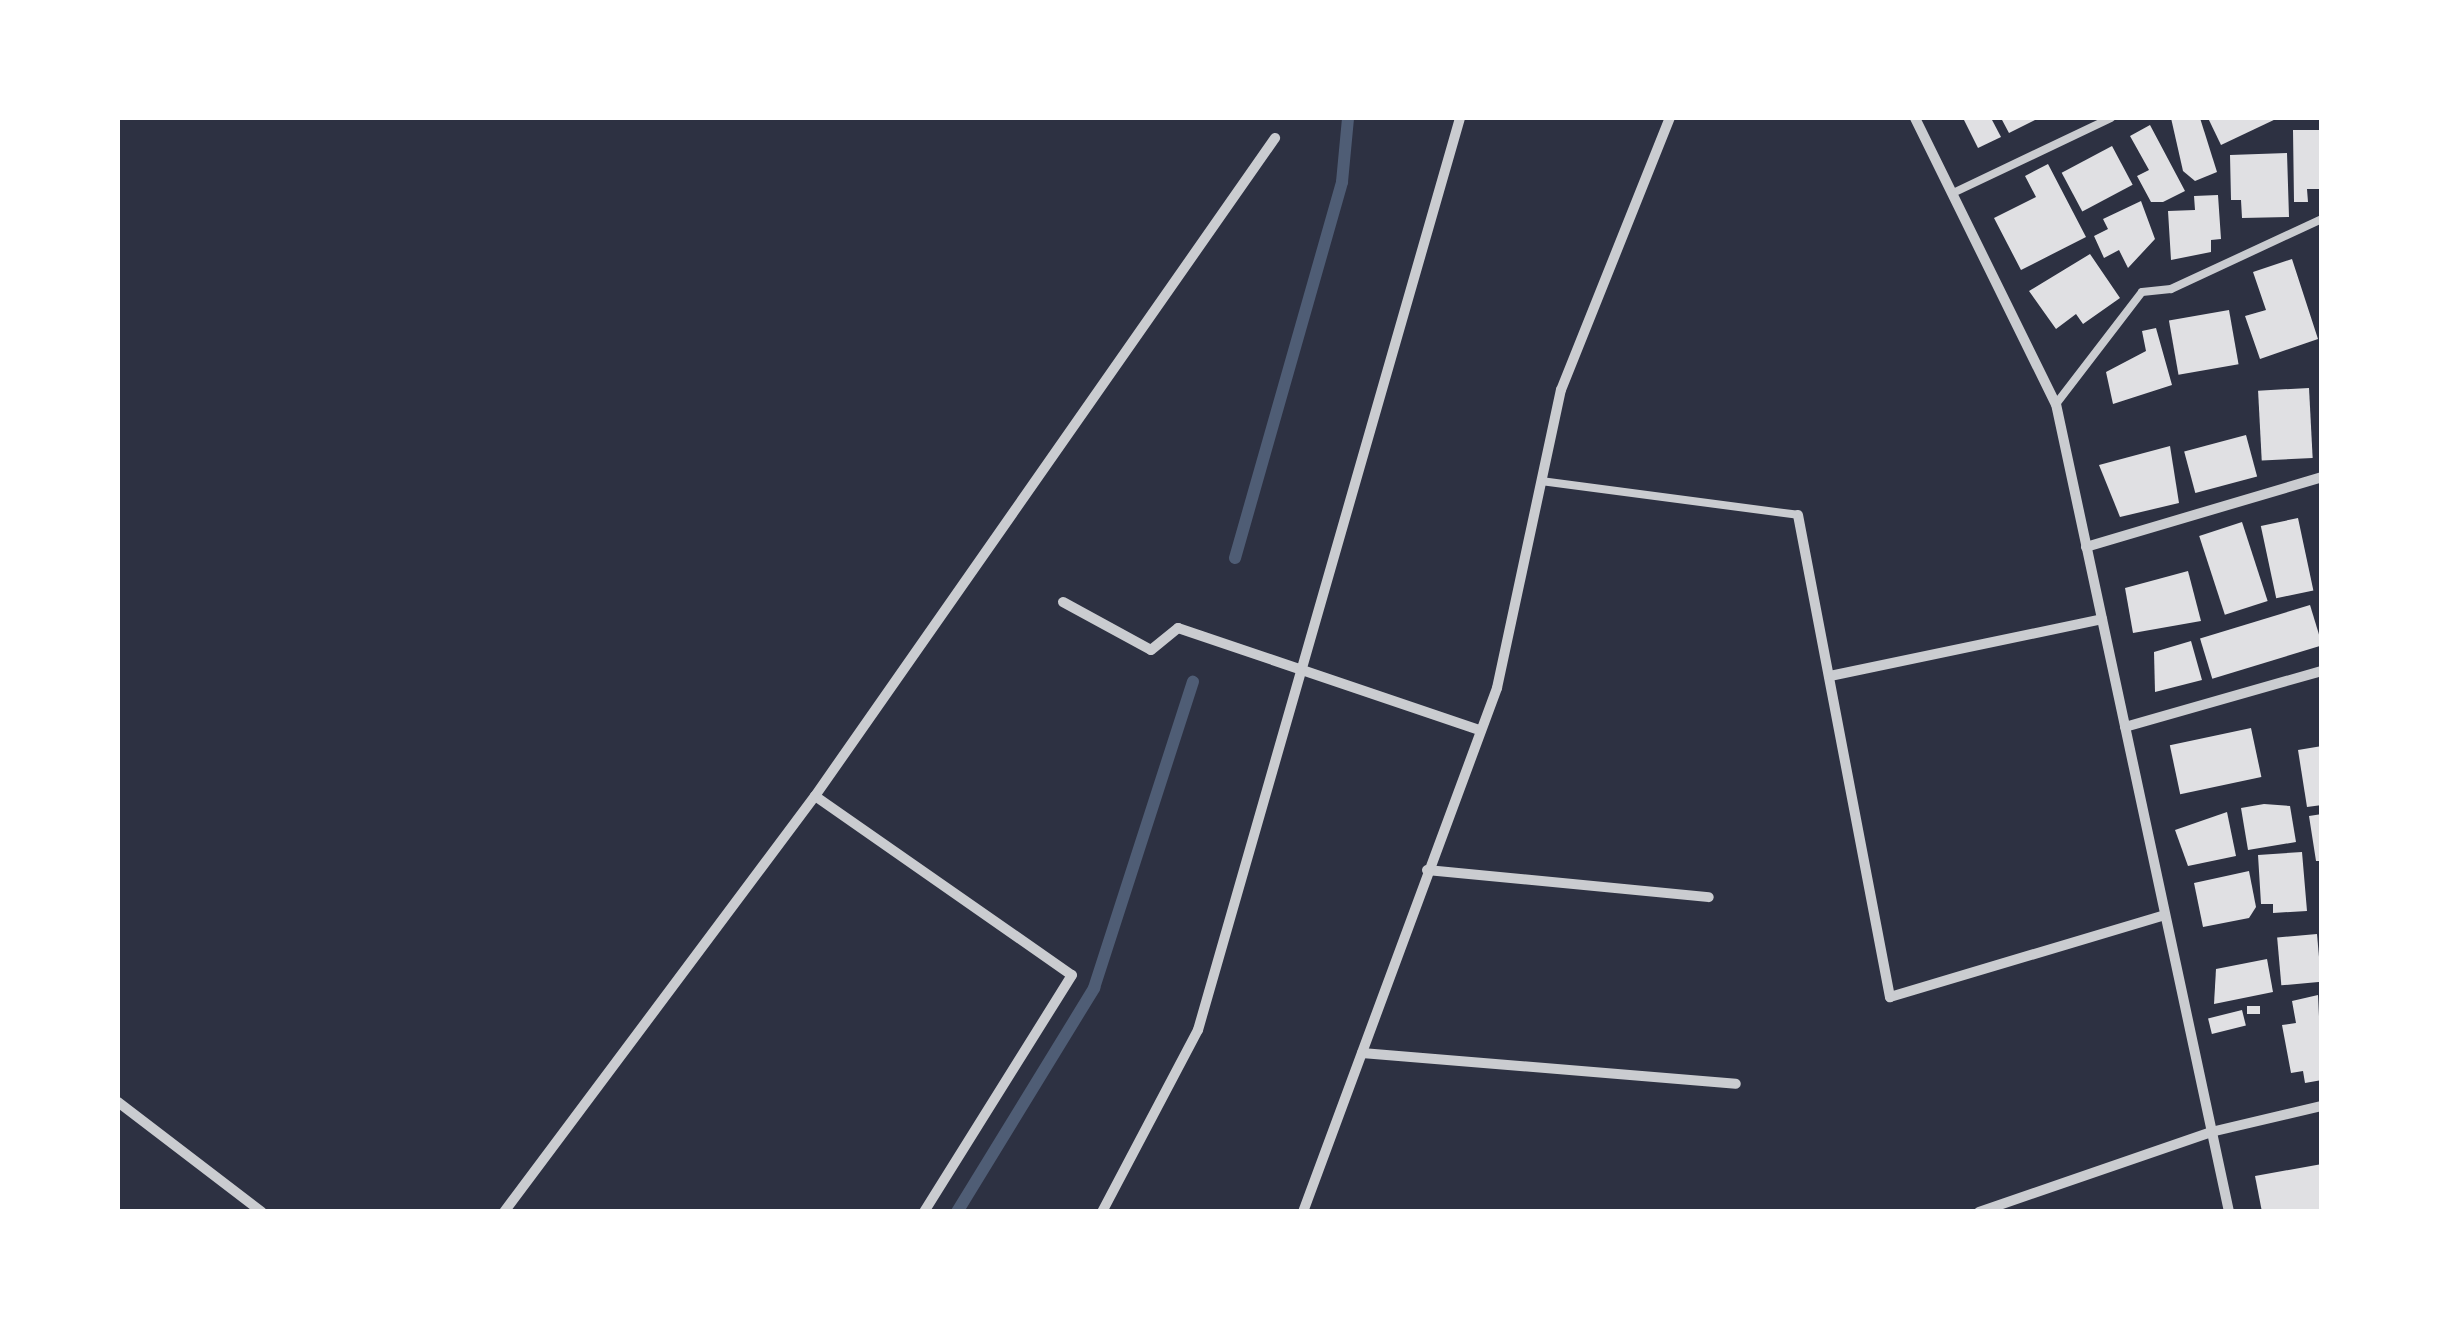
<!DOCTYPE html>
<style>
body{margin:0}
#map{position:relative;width:2439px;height:1329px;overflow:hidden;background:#2d3142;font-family:"Times New Roman",serif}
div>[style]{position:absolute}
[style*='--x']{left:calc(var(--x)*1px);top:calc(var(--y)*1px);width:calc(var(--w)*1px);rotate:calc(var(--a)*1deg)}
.stream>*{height:12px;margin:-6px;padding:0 6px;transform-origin:6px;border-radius:6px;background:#4f5d75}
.building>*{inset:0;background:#e0e0e3;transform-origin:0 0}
.service>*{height:8px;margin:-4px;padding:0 4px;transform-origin:4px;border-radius:4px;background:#caccd0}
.minor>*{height:10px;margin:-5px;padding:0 5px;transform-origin:5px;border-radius:5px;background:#caccd0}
span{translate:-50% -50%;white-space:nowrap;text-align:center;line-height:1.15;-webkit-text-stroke:8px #fff;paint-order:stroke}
.frame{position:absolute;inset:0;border:120px solid #fff;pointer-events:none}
</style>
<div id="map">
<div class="stream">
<div style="--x:1235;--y:558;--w:391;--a:-74.1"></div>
<div style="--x:1342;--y:182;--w:64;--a:-84.6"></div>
<div style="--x:957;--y:1212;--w:263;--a:-58.5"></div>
<div style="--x:1094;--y:988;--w:322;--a:-72.1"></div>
</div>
<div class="building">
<div style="clip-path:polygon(1991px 118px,2001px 137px,1978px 148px,1964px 120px)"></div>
<div style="clip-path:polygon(2001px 118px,2039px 118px,2009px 133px)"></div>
<div style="clip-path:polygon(2171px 118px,2200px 118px,2217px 172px,2195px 181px,2183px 171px)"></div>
<div style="clip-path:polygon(2208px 118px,2278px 118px,2221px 145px)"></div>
<div style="clip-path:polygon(2150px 125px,2185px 191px,2163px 202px,2151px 202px,2137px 176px,2149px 170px,2130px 136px)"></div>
<div style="clip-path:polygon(2293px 130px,2322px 130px,2322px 189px,2307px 189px,2308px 202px,2294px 202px)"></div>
<div style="left:2112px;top:146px;width:44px;height:57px;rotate:62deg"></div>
<div style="clip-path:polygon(2287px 153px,2289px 217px,2242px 218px,2241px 200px,2231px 200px,2230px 155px)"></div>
<div style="clip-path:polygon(2048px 164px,2086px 237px,2021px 270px,1994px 218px,2036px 197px,2025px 176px)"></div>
<div style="clip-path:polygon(2218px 195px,2221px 239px,2211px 240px,2211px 252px,2171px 260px,2168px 211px,2195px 210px,2194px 196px)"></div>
<div style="clip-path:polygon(2141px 201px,2155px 239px,2128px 268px,2119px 250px,2104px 258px,2094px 236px,2108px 229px,2103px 219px)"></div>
<div style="clip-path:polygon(2090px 254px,2120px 298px,2083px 324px,2076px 314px,2056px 329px,2029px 291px)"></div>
<div style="clip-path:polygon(2292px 259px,2318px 339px,2260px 359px,2245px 316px,2266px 310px,2253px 272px)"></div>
<div style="left:2229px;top:310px;width:55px;height:61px;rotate:80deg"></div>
<div style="clip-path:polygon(2156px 328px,2172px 385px,2113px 404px,2106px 372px,2146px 351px,2142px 331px)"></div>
<div style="left:2309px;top:388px;width:70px;height:51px;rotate:87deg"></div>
<div style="left:2246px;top:435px;width:43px;height:64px;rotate:75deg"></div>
<div style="clip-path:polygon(2170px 446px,2179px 503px,2120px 517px,2099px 465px)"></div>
<div style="left:2298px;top:518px;width:74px;height:38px;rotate:78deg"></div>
<div style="left:2242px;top:522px;width:83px;height:45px;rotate:72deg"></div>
<div style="clip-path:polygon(2188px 571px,2201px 621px,2133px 633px,2125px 588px)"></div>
<div style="left:2310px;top:605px;width:42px;height:115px;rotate:73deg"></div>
<div style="clip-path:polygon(2191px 641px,2202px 680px,2155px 692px,2154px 652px)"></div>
<div style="left:2251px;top:728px;width:50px;height:83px;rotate:78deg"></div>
<div style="clip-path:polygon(2322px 746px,2322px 805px,2307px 807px,2298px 750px)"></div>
<div style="clip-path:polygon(2264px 804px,2290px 806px,2296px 842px,2248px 850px,2241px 808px)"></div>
<div style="clip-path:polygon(2227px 812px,2236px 856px,2188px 866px,2175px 830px)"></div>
<div style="clip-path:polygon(2322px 814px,2322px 861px,2316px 861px,2309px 816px)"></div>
<div style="clip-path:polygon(2302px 852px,2307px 911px,2273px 913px,2273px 904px,2261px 904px,2258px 855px)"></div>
<div style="clip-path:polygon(2249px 871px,2256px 907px,2249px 918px,2203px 927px,2194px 883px)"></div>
<div style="left:2317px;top:934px;width:48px;height:40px;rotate:85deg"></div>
<div style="clip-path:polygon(2267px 959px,2273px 992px,2214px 1004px,2216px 969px)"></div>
<div style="clip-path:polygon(2318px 995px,2322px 1080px,2305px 1083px,2303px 1071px,2291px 1073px,2282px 1025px,2296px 1023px,2292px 1001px)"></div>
<div style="left:2247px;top:1006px;width:13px;height:8px"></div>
<div style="left:2242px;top:1010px;width:16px;height:35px;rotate:76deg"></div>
<div style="clip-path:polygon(2322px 1164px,2322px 1212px,2262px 1212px,2255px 1176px)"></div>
</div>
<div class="service">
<div style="--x:1953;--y:193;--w:175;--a:-25.4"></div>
<div style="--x:2056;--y:404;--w:141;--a:-52.5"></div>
<div style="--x:2142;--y:292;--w:29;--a:-6"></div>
<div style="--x:2171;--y:289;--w:166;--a:-24.9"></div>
<div style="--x:1541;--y:481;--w:259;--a:7.5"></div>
</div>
<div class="minor">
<div style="--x:1915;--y:118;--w:319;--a:63.8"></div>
<div style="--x:2056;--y:404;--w:826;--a:77.91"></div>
<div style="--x:1798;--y:515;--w:491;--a:79.2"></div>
<div style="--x:1890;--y:997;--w:287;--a:-16.6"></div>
<div style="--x:2086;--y:547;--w:246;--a:-16.5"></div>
<div style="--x:1063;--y:602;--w:100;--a:28.6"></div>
<div style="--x:1151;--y:650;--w:35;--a:-39"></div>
<div style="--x:1178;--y:628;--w:318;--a:18.7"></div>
<div style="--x:1830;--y:676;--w:278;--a:-11.8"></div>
<div style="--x:2125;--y:727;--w:205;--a:-15.9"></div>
<div style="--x:815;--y:796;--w:313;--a:34.9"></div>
<div style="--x:1072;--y:975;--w:279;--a:122"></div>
<div style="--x:1427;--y:870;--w:283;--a:5.5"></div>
<div style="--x:1362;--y:1053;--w:375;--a:4.7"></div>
<div style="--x:118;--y:1102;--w:181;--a:37.4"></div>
<div style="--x:504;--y:1212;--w:519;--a:-53.22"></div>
<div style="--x:815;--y:796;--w:803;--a:-55.04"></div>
<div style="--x:1102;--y:1212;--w:206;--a:-62.2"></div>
<div style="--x:1198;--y:1030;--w:949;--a:-73.97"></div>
<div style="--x:1303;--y:1212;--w:559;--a:-69.68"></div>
<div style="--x:1497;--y:688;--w:305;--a:-77.9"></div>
<div style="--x:1561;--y:390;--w:293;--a:-68.2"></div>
<div style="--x:1979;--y:1212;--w:245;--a:-19"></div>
<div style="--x:2211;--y:1132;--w:114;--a:-13.2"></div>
</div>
<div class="frame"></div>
</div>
